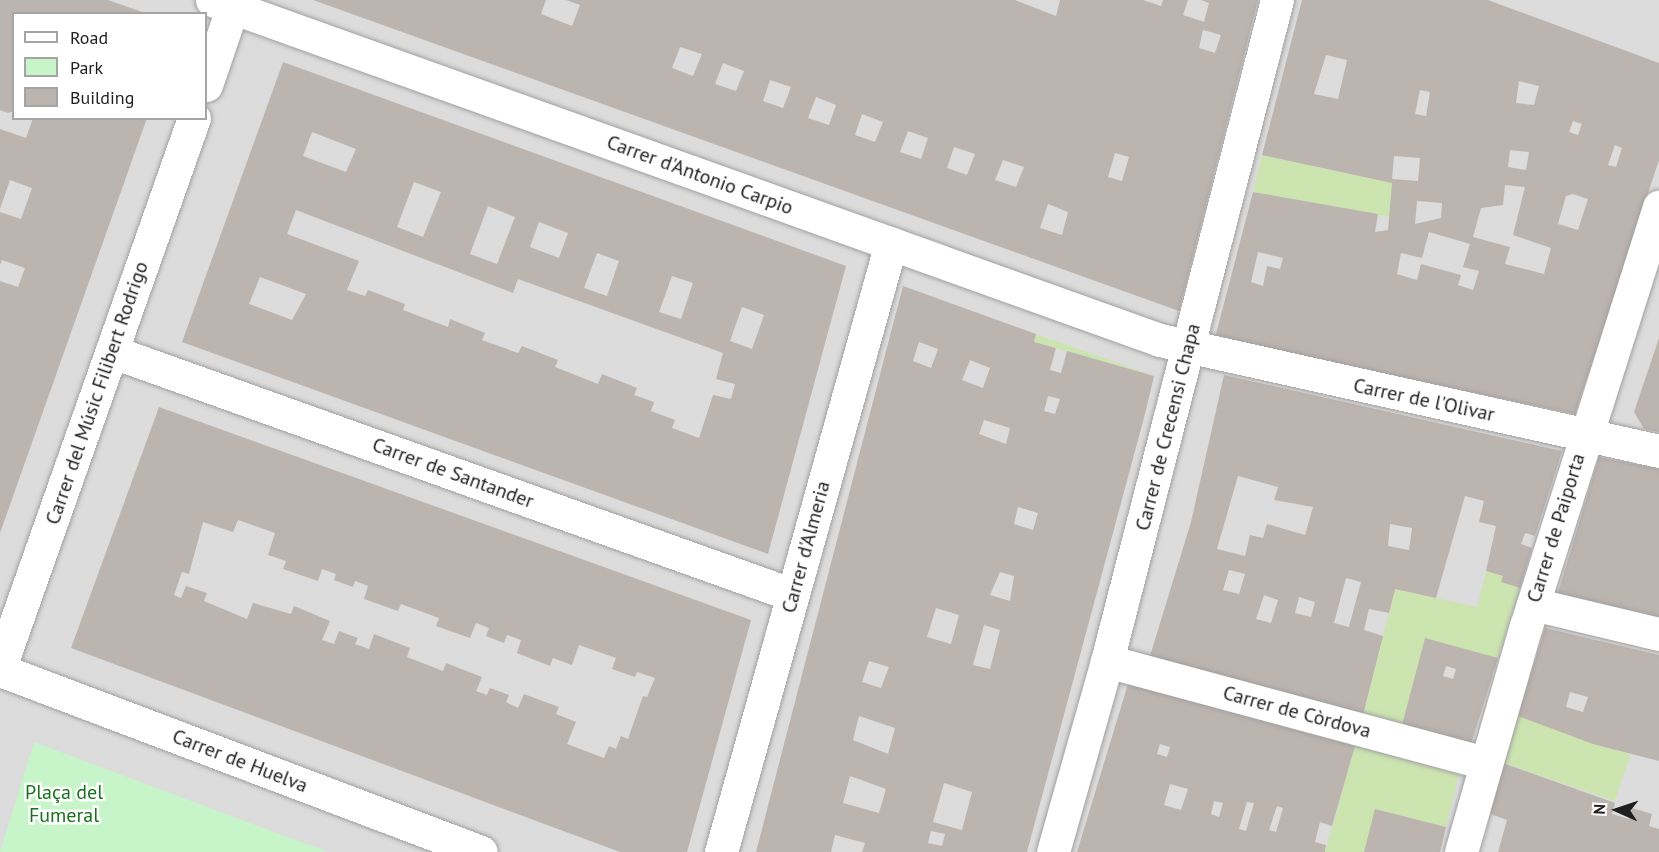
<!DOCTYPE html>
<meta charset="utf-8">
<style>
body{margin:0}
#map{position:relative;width:1659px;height:852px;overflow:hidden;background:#eeebe6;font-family:"PT Sans",sans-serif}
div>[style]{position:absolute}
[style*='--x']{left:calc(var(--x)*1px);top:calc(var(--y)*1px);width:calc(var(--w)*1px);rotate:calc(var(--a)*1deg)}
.residential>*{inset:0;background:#dcdcdc}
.grass>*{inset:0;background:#cce4b0;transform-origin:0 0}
.park>*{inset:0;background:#c7f4c8}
.building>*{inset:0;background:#bcb4af}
.roads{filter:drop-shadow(0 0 2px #a0a0a0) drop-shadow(0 0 2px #a0a0a0)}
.minor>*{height:33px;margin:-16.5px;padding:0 16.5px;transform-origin:16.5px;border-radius:16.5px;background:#fff}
span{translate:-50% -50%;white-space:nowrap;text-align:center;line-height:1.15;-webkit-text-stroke:5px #fff;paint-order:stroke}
.street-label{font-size:20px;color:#1f1f1f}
.park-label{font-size:20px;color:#167319}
.legend{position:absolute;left:12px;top:12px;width:195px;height:108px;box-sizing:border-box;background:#fff;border:2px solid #a5a5a5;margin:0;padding:8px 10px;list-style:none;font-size:18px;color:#1f1f1f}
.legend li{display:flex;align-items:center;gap:12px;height:30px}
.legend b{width:30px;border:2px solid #a5a5a5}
.north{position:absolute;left:1587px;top:780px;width:60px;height:60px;-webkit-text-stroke:4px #fff;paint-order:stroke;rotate:273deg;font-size:16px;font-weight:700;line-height:24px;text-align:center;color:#1f1f1f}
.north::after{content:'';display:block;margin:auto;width:21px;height:27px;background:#1f1f1f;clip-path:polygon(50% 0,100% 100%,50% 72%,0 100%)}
</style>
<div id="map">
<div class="residential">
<div style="clip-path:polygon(evenodd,0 0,1659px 0,1659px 852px,0 852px,0 0,14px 14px,206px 14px,206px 118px,14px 118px,14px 14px)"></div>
</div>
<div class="grass">
<div style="clip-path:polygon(1262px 155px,1392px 183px,1389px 217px,1253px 192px)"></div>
<div style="clip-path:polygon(1036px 334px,1154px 376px,1034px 342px)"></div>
<div style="clip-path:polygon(1486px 571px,1503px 576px,1501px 582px,1520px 588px,1498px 658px,1425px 639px,1402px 725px,1363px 715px,1395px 589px,1477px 607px)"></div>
<div style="left:1518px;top:716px;width:119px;height:49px;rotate:19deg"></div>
<div style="clip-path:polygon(1355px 746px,1459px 774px,1446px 827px,1376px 809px,1364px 852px,1325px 852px)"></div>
</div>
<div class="park">
<div style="clip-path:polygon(34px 742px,202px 805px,328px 852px,0 852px)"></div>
</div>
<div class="building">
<div style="clip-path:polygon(0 0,108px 0,145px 13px,14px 14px,14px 111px,8px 113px,0 110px)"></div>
<div style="clip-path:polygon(evenodd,313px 0,546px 0,541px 14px,572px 26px,580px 5px,566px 0,1015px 0,1056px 16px,1060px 0,1143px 0,1161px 6px,1163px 0,1188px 0,1183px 15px,1204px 22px,1209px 3px,1201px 0,1258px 0,1179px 311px,313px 0,1203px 30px,1221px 35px,1215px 53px,1199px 48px,1203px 30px,313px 0,680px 47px,702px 54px,693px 76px,672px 68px,680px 47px,313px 0,723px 63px,744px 71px,736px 91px,715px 84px,723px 63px,313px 0,770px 80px,791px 87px,783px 108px,763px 101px,770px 80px,313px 0,816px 97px,836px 105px,829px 125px,808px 118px,816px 97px,313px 0,862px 114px,883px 122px,875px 142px,855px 135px,862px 114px,313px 0,908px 131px,928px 138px,921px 159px,900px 152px,908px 131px,313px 0,954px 147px,975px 154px,967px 175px,947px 168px,954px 147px,313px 0,1115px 153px,1129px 157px,1122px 181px,1108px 177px,1115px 153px,313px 0,1003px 160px,1024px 167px,1016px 187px,995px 180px,1003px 160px,313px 0,1048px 204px,1068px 212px,1062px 235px,1040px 228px,1048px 204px)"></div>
<div style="clip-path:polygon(evenodd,1302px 0,1488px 0,1659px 63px,1659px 160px,1575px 414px,1215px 338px,1253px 192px,1378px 214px,1375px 232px,1388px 230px,1392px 183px,1262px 155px,1302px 0,1326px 55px,1347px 60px,1338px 99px,1314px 94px,1326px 55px,1302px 0,1519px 81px,1539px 86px,1534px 105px,1516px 103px,1519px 81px,1302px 0,1420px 90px,1430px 92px,1426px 116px,1415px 114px,1420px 90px,1302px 0,1573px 121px,1582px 124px,1578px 135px,1569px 132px,1573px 121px,1302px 0,1615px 145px,1622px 148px,1616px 167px,1608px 165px,1615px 145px,1302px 0,1510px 150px,1529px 152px,1526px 170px,1508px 167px,1510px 150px,1302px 0,1394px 156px,1420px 158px,1418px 181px,1392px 179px,1394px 156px,1302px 0,1505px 185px,1525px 187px,1513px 235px,1551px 248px,1544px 274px,1505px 264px,1510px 247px,1473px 237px,1481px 208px,1503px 205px,1505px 185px,1302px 0,1573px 194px,1588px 199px,1578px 230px,1558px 224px,1566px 196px,1573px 194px,1302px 0,1417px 201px,1442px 203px,1441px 218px,1415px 224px,1417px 201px,1302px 0,1429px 232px,1470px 244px,1463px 267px,1479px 271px,1473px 290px,1458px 285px,1461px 275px,1421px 264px,1417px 280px,1397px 274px,1401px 253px,1422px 258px,1429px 232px,1302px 0,1258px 252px,1283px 258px,1280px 269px,1267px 266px,1263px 286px,1251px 282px,1258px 252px)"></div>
<div style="clip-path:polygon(evenodd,283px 62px,846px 266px,768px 554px,182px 342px,283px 62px,312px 132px,356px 149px,346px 172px,303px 156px,312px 132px,283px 62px,414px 182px,441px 192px,423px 237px,397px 227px,414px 182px,283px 62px,488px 206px,515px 217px,497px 264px,470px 254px,488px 206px,283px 62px,296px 210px,513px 293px,518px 279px,723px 353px,716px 379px,735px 384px,731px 399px,713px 395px,699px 438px,672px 428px,675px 420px,651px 411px,654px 402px,634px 395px,637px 388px,602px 374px,598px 384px,555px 367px,558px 360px,522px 346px,518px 353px,482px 340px,485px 333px,450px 319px,448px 327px,403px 310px,405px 304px,368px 290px,365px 296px,347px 290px,359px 261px,287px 234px,296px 210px,283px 62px,539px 222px,568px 233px,559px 258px,530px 247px,539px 222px,283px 62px,597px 253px,619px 261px,607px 296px,584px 288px,597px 253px,283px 62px,672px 276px,693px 283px,681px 319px,659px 312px,672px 276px,283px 62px,260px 277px,306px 294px,292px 320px,249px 304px,260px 277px,283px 62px,742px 307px,764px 315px,752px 349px,730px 341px,742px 307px)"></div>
<div style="clip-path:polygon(33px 118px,147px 118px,0 533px,0 281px,18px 287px,25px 268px,2px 260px,0 265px,0 212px,21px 219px,32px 188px,10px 180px,0 209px,0 129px,26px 138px)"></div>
<div style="clip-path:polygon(evenodd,903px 286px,1036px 334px,1034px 342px,1056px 348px,1050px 370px,1061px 373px,1067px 351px,1154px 376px,1145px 414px,1027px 852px,862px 852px,865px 843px,835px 835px,831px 852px,756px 852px,903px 286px,919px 342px,938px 349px,931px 368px,913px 361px,919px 342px,903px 286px,970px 360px,990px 368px,983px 388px,962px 380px,970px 360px,903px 286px,1048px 396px,1060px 399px,1055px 414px,1044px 411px,1048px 396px,903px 286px,984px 420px,1010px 428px,1006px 444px,979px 434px,984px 420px,903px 286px,1018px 507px,1038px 513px,1033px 530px,1014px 524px,1018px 507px,903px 286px,1000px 572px,1014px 576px,1010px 601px,990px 595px,1000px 572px,903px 286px,936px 608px,959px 615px,951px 644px,927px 637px,936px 608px,903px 286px,984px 625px,1000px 630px,990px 669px,973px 665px,984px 625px,903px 286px,869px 661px,889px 667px,881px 688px,862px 682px,869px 661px,903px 286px,859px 716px,895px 728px,888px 754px,853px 740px,859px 716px,903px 286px,850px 776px,886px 789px,879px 813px,843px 803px,850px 776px,903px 286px,944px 783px,972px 792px,962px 830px,933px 822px,944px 783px,903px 286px,931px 831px,945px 834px,942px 846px,928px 843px,931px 831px)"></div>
<div style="clip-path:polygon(1659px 338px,1659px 432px,1644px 429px,1634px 412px)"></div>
<div style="clip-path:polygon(evenodd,1224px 375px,1562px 451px,1535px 536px,1525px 533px,1521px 544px,1532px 548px,1520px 588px,1501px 582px,1503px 576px,1486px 571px,1496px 526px,1479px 522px,1484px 501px,1465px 496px,1436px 598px,1395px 589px,1389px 613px,1369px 609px,1364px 630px,1383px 636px,1363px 715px,1150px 656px,1191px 522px,1224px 375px,1238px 476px,1278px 487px,1274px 500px,1313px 507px,1305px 535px,1267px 524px,1263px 538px,1250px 535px,1245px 556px,1217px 549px,1238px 476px,1224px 375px,1390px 524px,1412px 528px,1409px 550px,1388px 546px,1390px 524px,1224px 375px,1229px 570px,1245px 574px,1239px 594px,1223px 590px,1229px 570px,1224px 375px,1346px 578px,1361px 582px,1349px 627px,1334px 623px,1346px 578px,1224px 375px,1264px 595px,1278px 600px,1271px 623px,1256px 619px,1264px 595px,1224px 375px,1299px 597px,1315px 602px,1311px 617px,1295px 613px,1299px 597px)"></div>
<div style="clip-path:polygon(evenodd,159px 407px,751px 620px,687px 852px,620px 852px,71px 648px,159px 407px,238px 520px,275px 533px,268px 555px,286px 561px,283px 569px,318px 581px,322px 569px,336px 574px,334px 580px,353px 587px,355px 581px,368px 586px,364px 599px,398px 611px,401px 604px,439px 618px,436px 626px,470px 638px,476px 623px,489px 628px,486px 636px,504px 643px,507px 635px,521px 640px,517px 653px,550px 666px,553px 658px,572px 665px,579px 645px,616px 658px,612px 669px,635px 677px,637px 672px,655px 678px,647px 697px,643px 696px,628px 739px,621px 736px,616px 749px,609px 746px,604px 758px,567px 744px,576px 722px,556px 714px,559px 707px,524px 694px,518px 708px,506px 702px,509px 695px,490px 688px,487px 695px,476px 691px,482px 677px,446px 663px,443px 671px,407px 657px,410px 648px,374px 634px,369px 649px,355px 644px,358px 638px,339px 631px,334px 644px,322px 640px,330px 621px,294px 606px,291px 614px,253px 603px,247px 619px,204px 601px,207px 593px,186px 586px,181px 598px,174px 595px,182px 572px,189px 574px,203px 522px,233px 532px,238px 520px)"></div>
<div style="clip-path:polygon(1599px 457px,1659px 469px,1659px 617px,1558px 593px)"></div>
<div style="clip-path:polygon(evenodd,1545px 628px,1659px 655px,1659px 761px,1593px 744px,1518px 716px,1545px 628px,1570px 692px,1588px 697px,1583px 712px,1566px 707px,1570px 692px)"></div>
<div style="clip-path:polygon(evenodd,1425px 638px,1498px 658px,1471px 744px,1402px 725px,1425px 638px,1446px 666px,1456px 669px,1453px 679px,1443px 676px,1446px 666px)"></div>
<div style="clip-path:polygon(evenodd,1128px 684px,1355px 746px,1332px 826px,1320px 822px,1315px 842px,1326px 845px,1325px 852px,1077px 852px,1128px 684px,1160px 744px,1170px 747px,1167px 757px,1157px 754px,1160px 744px,1128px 684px,1170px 784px,1188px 789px,1181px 810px,1164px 805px,1170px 784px,1128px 684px,1214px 801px,1223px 803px,1219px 817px,1211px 814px,1214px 801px,1128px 684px,1247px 802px,1254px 803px,1246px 831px,1239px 829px,1247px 802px,1128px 684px,1277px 806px,1283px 808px,1276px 832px,1269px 830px,1277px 806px)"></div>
<div style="clip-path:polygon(1503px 763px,1615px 803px,1612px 814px,1629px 819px,1632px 808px,1652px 814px,1649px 826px,1659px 829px,1659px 852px,1498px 852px,1507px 820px,1488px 813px)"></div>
<div style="clip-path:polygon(1375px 809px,1446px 827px,1440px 852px,1364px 852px)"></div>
</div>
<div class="roads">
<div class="minor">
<div style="--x:212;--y:0;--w:1007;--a:19.73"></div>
<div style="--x:1160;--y:340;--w:511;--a:12.54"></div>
<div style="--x:206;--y:85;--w:90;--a:-71.2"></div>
<div style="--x:113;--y:352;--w:722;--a:19.66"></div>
<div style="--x:1533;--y:604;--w:130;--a:13.4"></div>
<div style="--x:1107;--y:661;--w:392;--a:15.1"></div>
<div style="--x:0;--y:667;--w:582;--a:-70.54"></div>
<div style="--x:0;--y:670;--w:514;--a:20.73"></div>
<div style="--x:721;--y:852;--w:632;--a:-74.4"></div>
<div style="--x:1053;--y:852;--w:198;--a:-74.2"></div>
<div style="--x:1107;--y:661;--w:683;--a:-75.58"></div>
<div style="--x:1461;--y:852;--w:235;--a:-74"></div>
<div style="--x:1526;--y:626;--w:440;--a:-72.4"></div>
</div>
</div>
<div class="street-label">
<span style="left:700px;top:175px;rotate:20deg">Carrer d'Antonio Carpio</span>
<span style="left:97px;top:393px;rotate:-71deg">Carrer del Músic Filibert Rodrigo</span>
<span style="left:1424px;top:400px;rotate:12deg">Carrer de l'Olivar</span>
<span style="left:1168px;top:427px;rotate:-76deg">Carrer de Crecensi Chapa</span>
<span style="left:453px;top:473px;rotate:20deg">Carrer de Santander</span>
<span style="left:1556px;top:528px;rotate:-73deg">Carrer de Paiporta</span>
<span style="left:806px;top:547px;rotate:-75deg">Carrer d'Almeria</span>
<span style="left:1297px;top:712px;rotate:15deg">Carrer de Còrdova</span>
<span style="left:240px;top:761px;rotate:21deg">Carrer de Huelva</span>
</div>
<div class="park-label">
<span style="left:64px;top:804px">Plaça del<br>Fumeral</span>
</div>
<ul class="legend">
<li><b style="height:8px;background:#fff"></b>Road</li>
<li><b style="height:16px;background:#c7f4c8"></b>Park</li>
<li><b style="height:16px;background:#bcb4af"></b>Building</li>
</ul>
<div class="north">N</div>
</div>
